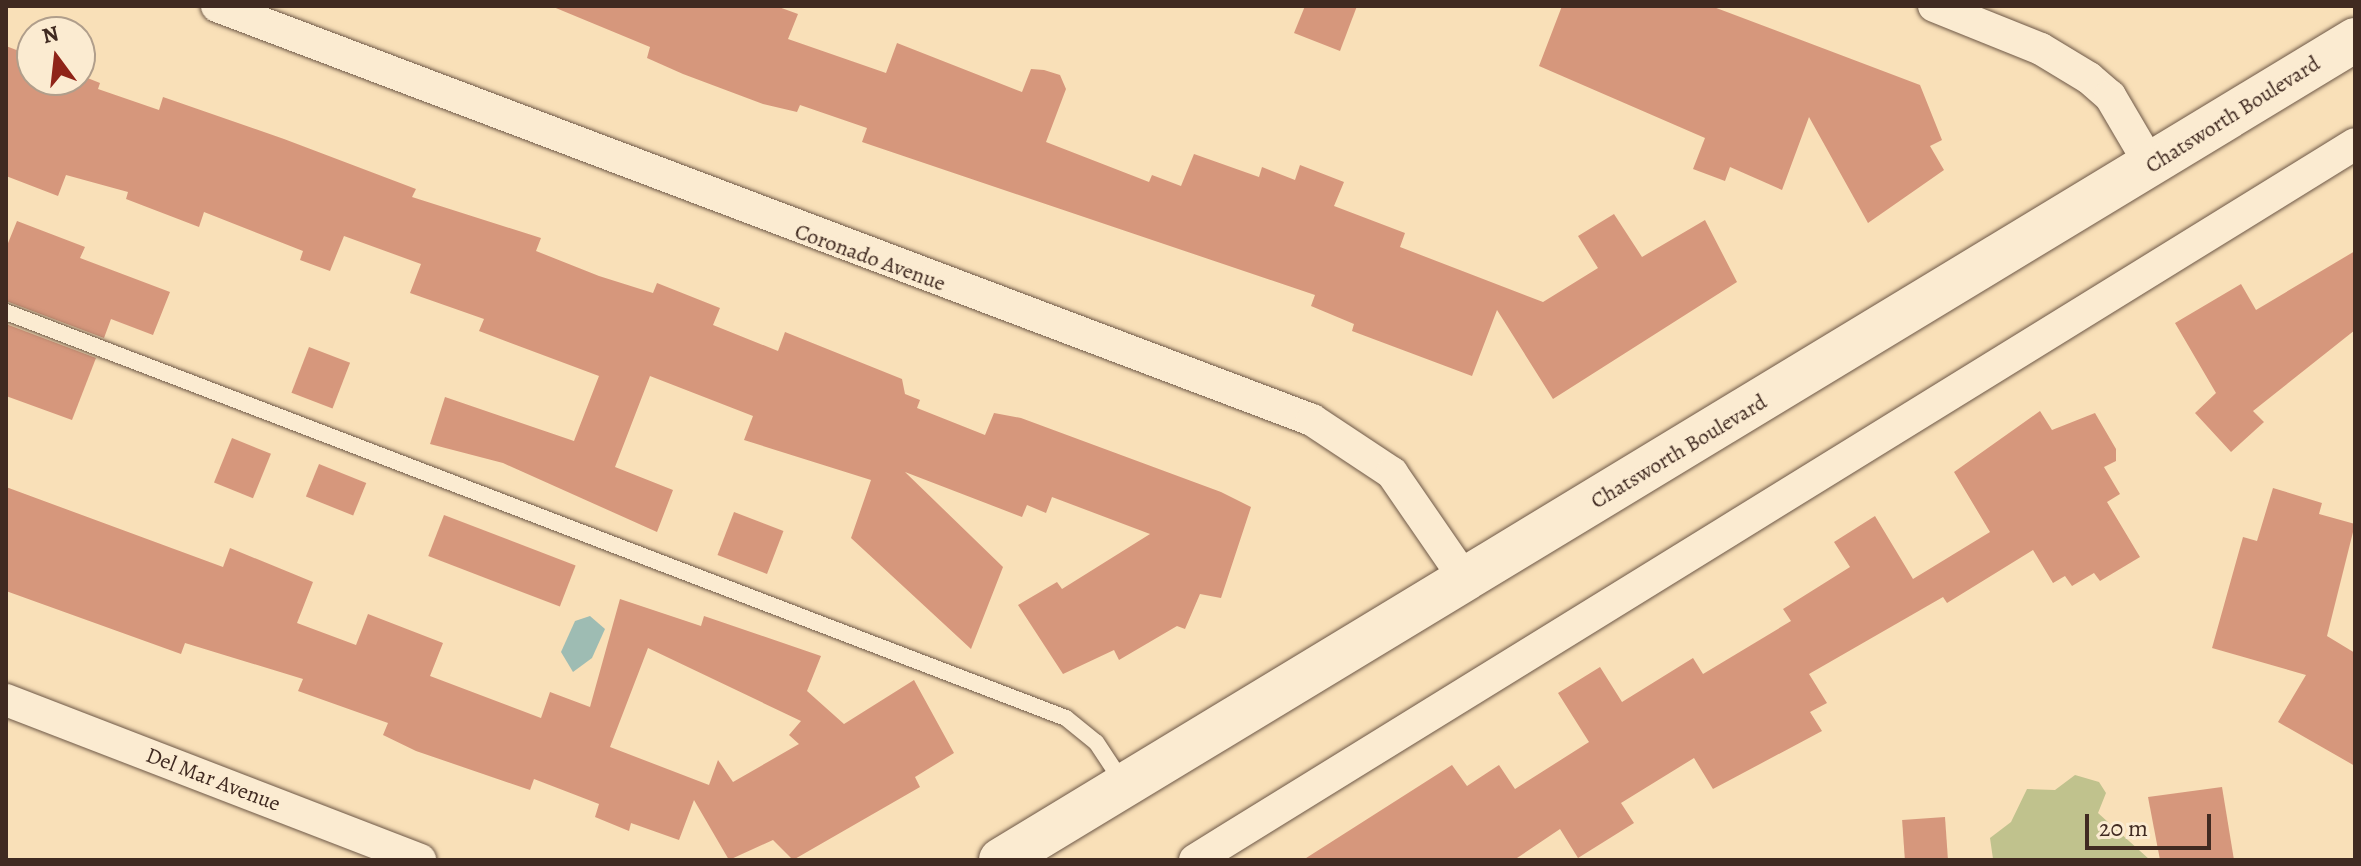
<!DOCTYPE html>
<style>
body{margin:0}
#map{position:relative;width:2361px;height:866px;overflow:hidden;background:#f9e0b8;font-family:Alegreya,serif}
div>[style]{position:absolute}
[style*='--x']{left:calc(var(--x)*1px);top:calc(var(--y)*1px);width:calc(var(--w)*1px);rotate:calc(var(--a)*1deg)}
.green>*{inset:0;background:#c0c28d}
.water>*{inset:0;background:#9ebcb3}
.building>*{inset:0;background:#d6977c;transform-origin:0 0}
.roads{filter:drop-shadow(0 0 2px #6e5847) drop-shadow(0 0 2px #6e5847)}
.service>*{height:16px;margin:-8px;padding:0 8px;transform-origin:8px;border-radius:8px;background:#fbebd1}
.minor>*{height:32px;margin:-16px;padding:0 16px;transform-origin:16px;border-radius:16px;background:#fbebd1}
.secondary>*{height:44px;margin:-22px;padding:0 22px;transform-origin:22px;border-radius:22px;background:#fbebd1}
span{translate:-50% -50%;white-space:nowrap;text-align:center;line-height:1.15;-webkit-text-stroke:7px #fbebd1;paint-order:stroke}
.street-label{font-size:22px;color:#402a21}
.frame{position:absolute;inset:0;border:8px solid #402a21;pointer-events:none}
.north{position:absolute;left:16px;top:16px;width:80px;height:80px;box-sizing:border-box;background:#fbebd1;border:2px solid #b09e8b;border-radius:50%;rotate:345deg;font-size:22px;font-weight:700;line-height:32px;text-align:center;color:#402a21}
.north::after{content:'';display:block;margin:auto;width:28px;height:36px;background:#8f2418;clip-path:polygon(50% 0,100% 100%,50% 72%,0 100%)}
.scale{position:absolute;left:2085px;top:814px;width:126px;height:36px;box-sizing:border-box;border:4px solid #402a21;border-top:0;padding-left:10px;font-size:24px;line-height:28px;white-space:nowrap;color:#402a21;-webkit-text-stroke:6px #fbebd1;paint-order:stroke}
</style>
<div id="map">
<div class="green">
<div style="clip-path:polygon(2075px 775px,2099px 782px,2106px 793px,2098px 813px,2150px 860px,1993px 859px,1990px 838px,2011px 822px,2027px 789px,2055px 790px)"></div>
</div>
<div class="water">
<div style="clip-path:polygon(590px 616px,605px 629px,592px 658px,573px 672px,561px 652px,575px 621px)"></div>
</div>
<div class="building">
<div style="clip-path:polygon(551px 6px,776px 6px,798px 14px,788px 39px,886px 73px,897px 43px,1022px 92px,1031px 69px,1044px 70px,1060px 75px,1066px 89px,1046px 142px,1149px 182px,1152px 175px,1181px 186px,1194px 154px,1259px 177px,1262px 167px,1295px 180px,1300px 165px,1344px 182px,1334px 206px,1405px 233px,1400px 247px,1543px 302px,1598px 268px,1578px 236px,1614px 214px,1642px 257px,1705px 220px,1737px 282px,1553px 399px,1497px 310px,1472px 376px,1352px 331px,1354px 324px,1311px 306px,1315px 295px,862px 142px,867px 128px,800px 105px,797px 112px,763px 104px,683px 74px,647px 58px,650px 47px)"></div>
<div style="clip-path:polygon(1305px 6px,1357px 6px,1340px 51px,1294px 33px)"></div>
<div style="clip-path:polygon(1562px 6px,1711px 6px,1920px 85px,1942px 140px,1930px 146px,1944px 170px,1868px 223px,1809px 117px,1782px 190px,1730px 167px,1725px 181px,1693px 169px,1705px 138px,1539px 66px)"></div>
<div style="clip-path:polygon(6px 46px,32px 56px,32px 80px,80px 75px,100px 83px,98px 89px,159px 110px,163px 97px,284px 139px,416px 189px,412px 197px,541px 238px,536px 251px,599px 276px,653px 293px,657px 283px,720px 308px,713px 325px,778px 351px,785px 332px,902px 379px,905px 394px,920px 400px,917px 408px,985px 435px,994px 413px,1021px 418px,1221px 492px,1251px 507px,1221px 598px,1200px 594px,1185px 629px,1177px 626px,1119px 660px,1114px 650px,1063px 674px,1018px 605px,1057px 582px,1062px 589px,1150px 534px,1052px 497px,1046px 513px,1027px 505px,1022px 517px,905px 472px,1003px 567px,971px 649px,851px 538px,871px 480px,744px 440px,753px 416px,650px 376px,615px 467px,673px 490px,657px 532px,503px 463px,430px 444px,445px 397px,574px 441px,599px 376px,479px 331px,484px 319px,410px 293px,421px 264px,344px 236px,330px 271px,300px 260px,303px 251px,204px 212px,199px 227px,126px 199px,128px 192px,66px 175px,58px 196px,6px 176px)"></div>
<div style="clip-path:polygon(17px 221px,85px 247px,80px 258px,170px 292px,153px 335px,111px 319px,104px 338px,6px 301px,6px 248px)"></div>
<div style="clip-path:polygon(2355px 251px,2355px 330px,2253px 411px,2264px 422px,2231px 452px,2195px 413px,2216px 393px,2175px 323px,2241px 284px,2256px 310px)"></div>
<div style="clip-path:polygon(6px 324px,96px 358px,72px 420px,6px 396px)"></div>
<div style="left:309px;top:347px;width:44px;height:49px;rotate:21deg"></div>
<div style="clip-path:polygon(2040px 411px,2052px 430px,2095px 413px,2116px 449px,2116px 461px,2104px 467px,2120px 494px,2107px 502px,2140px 557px,2100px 581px,2094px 573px,2072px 586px,2065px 576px,2053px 583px,2033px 550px,1947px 603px,1943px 597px,1809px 674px,1827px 703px,1810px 712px,1822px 731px,1713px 789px,1694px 758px,1621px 803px,1634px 823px,1578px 858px,1560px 829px,1514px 860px,1303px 860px,1452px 765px,1467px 786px,1499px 765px,1515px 789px,1589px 742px,1558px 693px,1600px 667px,1622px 702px,1693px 658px,1703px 674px,1791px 621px,1783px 609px,1850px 567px,1834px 542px,1875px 516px,1913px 579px,1990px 532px,1954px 472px)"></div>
<div style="left:232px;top:438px;width:42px;height:48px;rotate:22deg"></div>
<div style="left:319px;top:464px;width:51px;height:35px;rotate:22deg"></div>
<div style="clip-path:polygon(evenodd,6px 487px,223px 567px,230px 548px,313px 582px,297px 623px,356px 645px,368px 614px,443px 643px,430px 676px,541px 718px,550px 692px,590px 707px,620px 599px,701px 626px,704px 616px,821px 656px,807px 691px,844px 724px,914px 680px,954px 753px,915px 777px,920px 787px,793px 860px,773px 840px,729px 860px,694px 800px,679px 840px,631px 823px,629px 831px,595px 817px,599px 804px,534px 779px,530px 790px,416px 751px,383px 735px,388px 723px,298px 691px,303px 679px,185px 643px,181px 654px,6px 591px,6px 487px,648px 648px,801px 721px,789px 735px,799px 744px,733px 782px,718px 760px,709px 785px,610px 747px,648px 648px)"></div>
<div style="clip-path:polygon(2273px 488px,2322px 503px,2319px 514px,2355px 524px,2327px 636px,2355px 653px,2355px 766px,2278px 722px,2306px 675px,2212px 648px,2243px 537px,2257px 541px)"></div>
<div style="left:734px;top:512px;width:53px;height:46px;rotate:21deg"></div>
<div style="left:444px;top:515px;width:141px;height:44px;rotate:21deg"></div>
<div style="clip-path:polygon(2222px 787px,2234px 860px,2160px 860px,2148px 797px)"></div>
<div style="left:1945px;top:817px;width:43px;height:43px;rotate:86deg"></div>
</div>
<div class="roads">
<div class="service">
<div style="--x:6;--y:312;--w:1135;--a:20.96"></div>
<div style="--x:1066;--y:718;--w:38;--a:39"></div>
<div style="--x:1096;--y:742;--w:49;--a:56.6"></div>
</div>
<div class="minor">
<div style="--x:217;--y:6;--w:1171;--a:20.71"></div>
<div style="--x:1312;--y:420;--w:96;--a:33.5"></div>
<div style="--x:1392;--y:473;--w:132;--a:55.5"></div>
<div style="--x:1934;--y:6;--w:115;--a:21.9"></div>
<div style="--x:2041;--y:49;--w:56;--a:31.1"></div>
<div style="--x:2089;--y:78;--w:28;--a:41"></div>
<div style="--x:2110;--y:96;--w:81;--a:59.6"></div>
<div style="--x:6;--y:700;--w:444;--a:21.1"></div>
<div style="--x:1195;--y:860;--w:1363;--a:-31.68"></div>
</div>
<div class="secondary">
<div style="--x:1001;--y:860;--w:1583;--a:-31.2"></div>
</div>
</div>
<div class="street-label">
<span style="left:2233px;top:115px;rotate:-32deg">Chatsworth Boulevard</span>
<span style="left:870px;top:258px;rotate:20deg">Coronado Avenue</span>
<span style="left:1679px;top:452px;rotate:-31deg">Chatsworth Boulevard</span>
<span style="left:213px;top:780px;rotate:21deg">Del Mar Avenue</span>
</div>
<div class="frame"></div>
<div class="north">N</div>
<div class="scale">20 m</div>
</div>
